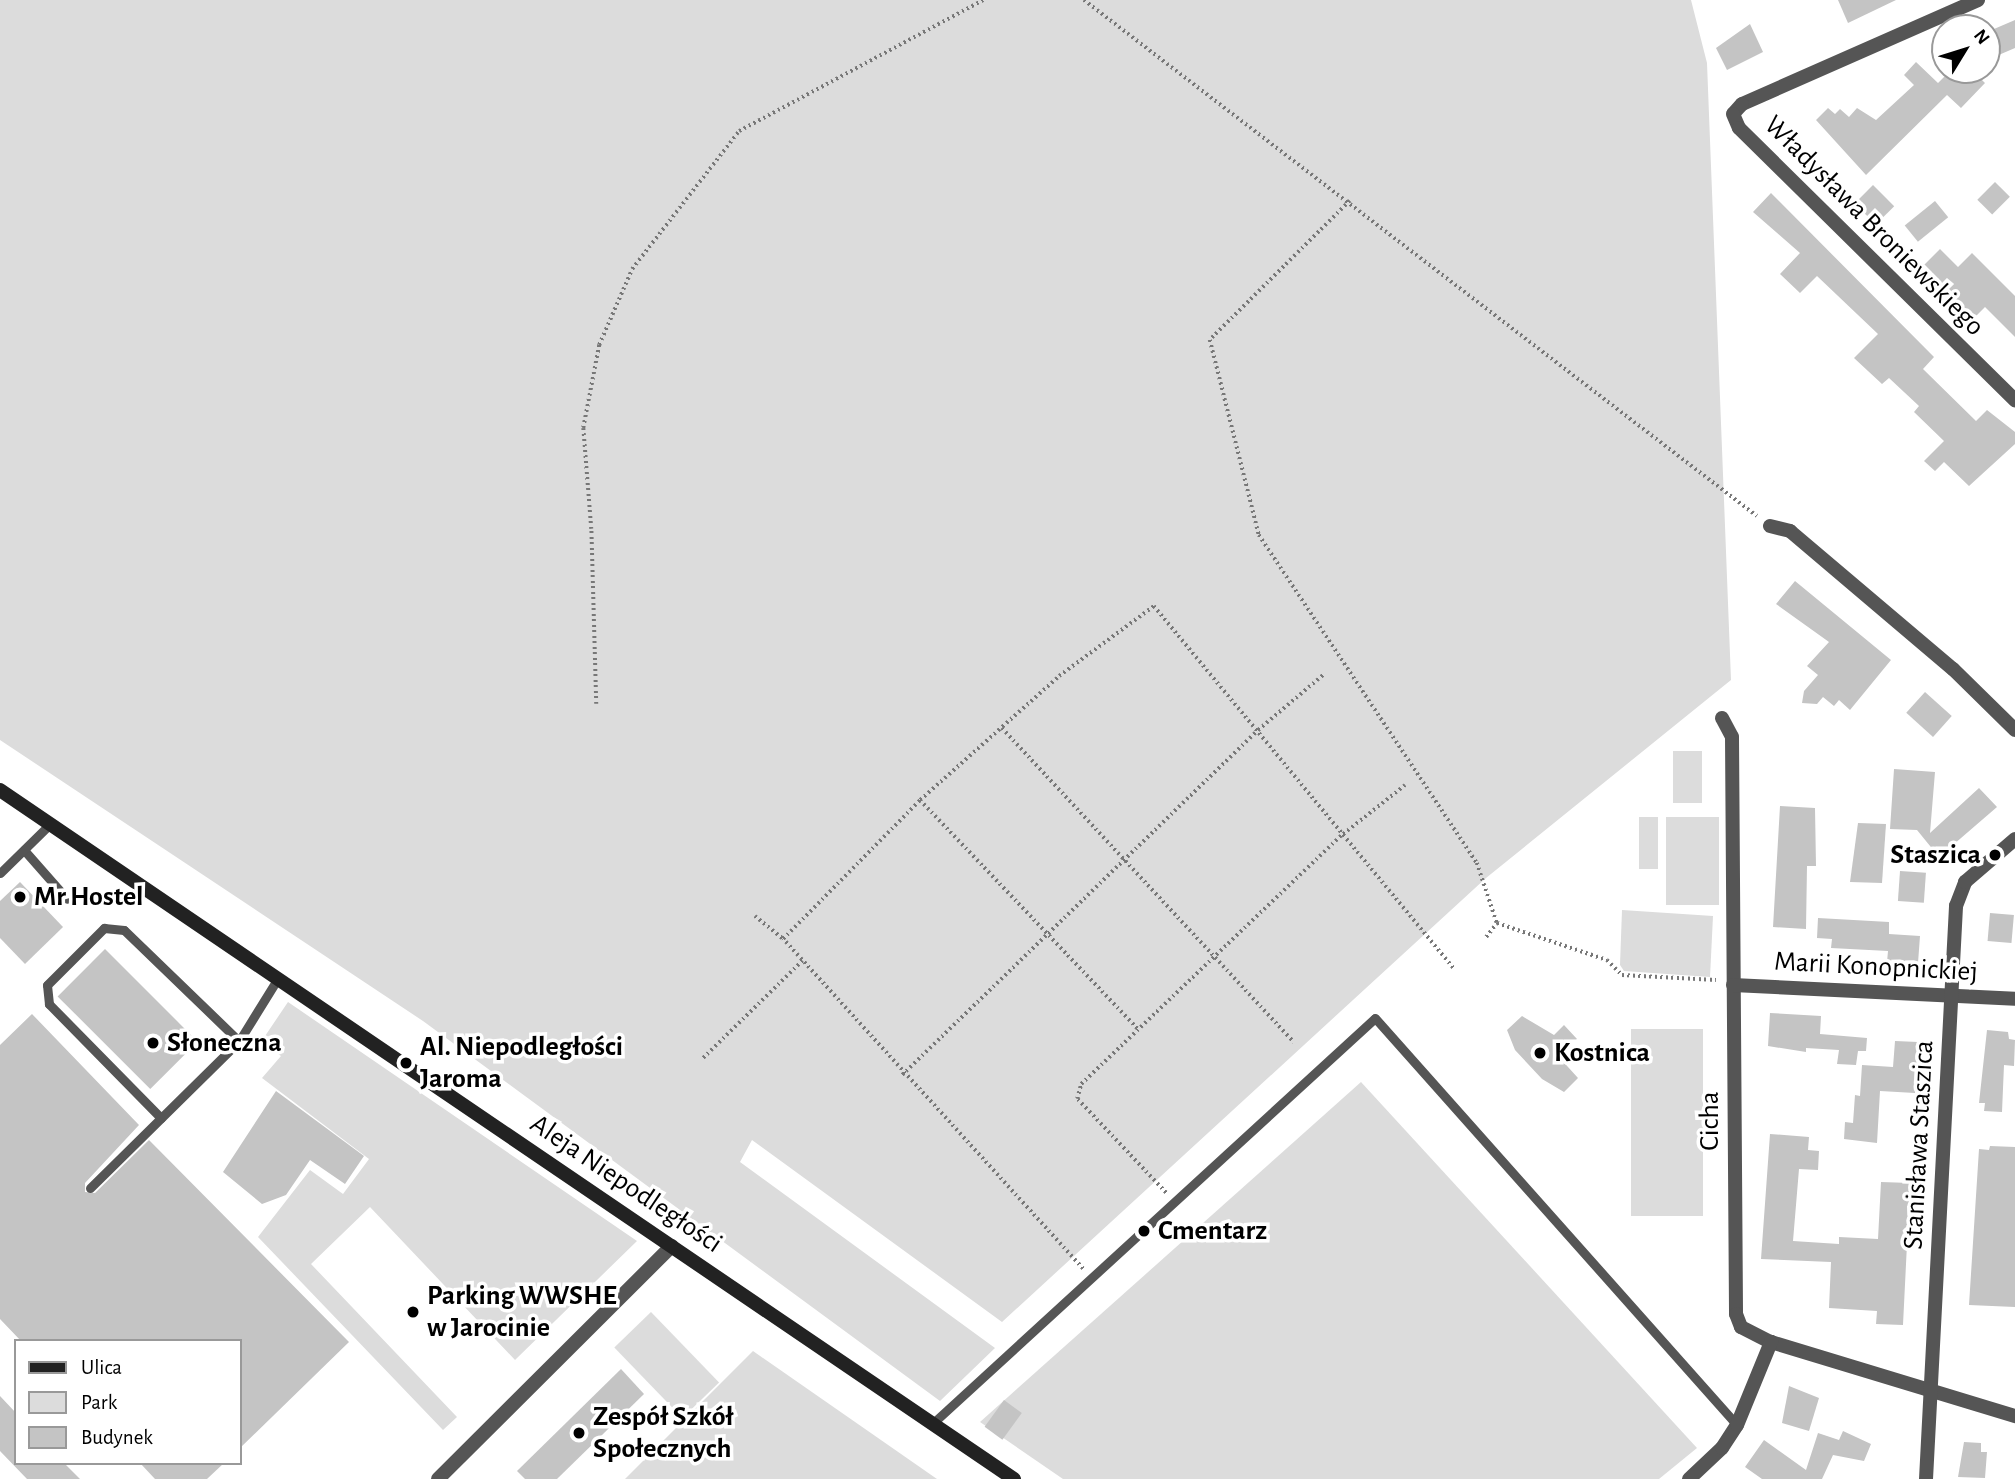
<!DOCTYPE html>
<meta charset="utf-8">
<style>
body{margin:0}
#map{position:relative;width:2015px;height:1479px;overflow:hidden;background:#fff;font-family:"Alegreya Sans",sans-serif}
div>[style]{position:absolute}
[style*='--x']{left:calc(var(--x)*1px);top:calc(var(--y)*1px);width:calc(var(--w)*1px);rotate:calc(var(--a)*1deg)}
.green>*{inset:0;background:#dcdcdc;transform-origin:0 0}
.building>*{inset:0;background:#c4c4c4;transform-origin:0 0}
.path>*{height:3.5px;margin-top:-1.75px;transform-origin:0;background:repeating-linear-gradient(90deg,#777 0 2px,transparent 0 5.5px)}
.lane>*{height:9px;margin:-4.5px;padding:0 4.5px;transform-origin:4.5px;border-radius:4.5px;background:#555}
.street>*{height:14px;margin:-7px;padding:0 7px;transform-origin:7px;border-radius:7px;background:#555}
.secondary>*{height:14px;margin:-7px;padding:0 7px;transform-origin:7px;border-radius:7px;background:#222}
.dots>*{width:19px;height:19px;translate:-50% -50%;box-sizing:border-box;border:4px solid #fff;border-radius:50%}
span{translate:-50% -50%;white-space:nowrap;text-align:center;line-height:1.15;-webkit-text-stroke:7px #fff;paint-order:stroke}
.street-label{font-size:28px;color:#000}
.poi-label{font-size:28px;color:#000;font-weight:700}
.right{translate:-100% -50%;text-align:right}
.left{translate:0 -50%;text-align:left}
.legend{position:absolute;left:14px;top:1339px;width:228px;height:126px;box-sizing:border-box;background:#fff;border:2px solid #999;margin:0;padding:9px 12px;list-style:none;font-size:21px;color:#000}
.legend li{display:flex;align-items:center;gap:14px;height:35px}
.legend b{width:35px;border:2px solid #999}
.north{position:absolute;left:1931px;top:14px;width:70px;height:70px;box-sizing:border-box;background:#fff;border:2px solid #999;border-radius:50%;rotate:52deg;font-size:19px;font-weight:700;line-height:28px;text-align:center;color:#000}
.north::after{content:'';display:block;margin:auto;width:24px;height:32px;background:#000;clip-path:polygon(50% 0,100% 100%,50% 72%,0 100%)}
</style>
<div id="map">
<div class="green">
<div style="clip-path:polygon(0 0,1691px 0,1707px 63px,1731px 680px,1486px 878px,1002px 1322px,752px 1140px,740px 1162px,995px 1348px,940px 1401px,423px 1021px,0 740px)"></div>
<div style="left:1673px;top:751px;width:29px;height:52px"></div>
<div style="left:1639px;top:817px;width:19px;height:52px"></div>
<div style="left:1666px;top:817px;width:53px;height:88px"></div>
<div style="clip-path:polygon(1622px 910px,1713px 916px,1710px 977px,1624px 971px,1620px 965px)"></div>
<div style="clip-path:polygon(288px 1002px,637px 1241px,515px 1360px,370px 1207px,311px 1264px,457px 1417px,443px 1430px,258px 1237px,310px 1170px,343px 1194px,369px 1159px,262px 1078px,281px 1056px,261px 1042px)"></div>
<div style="left:1631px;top:1029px;width:72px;height:187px"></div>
<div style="clip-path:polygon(1361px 1082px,1697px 1448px,1659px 1479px,1063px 1479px,980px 1422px)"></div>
<div style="left:651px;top:1312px;width:98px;height:51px;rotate:46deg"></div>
<div style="clip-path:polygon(753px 1351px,937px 1479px,625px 1479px)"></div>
</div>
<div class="building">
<div style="clip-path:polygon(1838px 0,1896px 0,1848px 23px)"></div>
<div style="clip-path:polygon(2015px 20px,2015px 48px,1987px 60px,1987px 32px)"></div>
<div style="clip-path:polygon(1750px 24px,1763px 52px,1727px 70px,1716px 48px)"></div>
<div style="clip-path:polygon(1916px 62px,1938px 83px,1951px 70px,1972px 70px,1985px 83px,1961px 108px,1947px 95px,1866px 175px,1816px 120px,1828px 108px,1835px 114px,1840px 109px,1849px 117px,1857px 108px,1876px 120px,1914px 85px,1904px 75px)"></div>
<div style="left:1995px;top:182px;width:21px;height:25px;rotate:45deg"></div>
<div style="left:1873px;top:185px;width:30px;height:26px;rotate:45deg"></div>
<div style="clip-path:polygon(1771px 193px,1934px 357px,1923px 369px,1976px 421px,1987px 410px,2015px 432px,2015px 444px,1969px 486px,1944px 462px,1935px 471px,1924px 461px,1944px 441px,1914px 412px,1919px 406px,1889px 378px,1882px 384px,1854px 358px,1878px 334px,1817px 276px,1800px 293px,1780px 274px,1800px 253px,1753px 212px)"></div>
<div style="left:1935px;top:201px;width:21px;height:39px;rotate:51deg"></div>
<div style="clip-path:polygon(1940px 249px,1958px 267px,1972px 253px,2015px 296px,2015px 337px,1985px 307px,1973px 319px,1930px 277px,1923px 266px)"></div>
<div style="clip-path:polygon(1795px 581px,1891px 660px,1850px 710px,1839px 700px,1834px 706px,1823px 697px,1817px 704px,1802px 703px,1804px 691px,1818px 675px,1807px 666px,1829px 642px,1776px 604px)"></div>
<div style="left:1925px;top:692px;width:36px;height:28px;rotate:42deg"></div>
<div style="clip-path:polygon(1894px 769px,1935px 772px,1930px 833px,1979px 788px,1997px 807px,1939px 857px,1917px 830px,1890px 829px)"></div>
<div style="clip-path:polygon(1780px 806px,1815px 808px,1816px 866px,1807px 866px,1806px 929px,1773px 927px)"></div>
<div style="clip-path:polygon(1858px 823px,1886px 824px,1882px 883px,1850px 882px)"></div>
<div style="left:1900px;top:871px;width:26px;height:30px;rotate:4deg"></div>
<div style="clip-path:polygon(20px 882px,63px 927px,25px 964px,0 938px,0 901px)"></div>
<div style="left:1990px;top:913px;width:24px;height:28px;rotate:5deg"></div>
<div style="clip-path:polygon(1818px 918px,1889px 922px,1889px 934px,1920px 936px,1918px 963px,1887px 962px,1888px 951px,1831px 948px,1832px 939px,1817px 938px)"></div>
<div style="left:105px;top:949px;width:131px;height:67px;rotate:45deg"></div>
<div style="clip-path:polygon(1770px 1013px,1821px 1016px,1820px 1034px,1867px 1038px,1866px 1051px,1858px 1051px,1856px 1065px,1837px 1064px,1839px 1050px,1806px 1048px,1806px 1052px,1768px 1046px)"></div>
<div style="clip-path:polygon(32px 1014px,139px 1125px,85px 1183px,85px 1192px,95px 1193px,149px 1140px,349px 1342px,240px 1448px,240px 1341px,21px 1341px,0 1319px,0 1045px)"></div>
<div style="clip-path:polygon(1522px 1016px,1554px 1035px,1564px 1025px,1577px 1039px,1558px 1056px,1578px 1078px,1564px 1092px,1542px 1079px,1515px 1050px,1507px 1030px)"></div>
<div style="clip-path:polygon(1987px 1030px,2008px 1032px,2009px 1039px,2015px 1040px,2014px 1066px,2004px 1065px,2002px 1112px,1984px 1111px,1985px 1103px,1979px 1103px)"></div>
<div style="clip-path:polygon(1895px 1041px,1918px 1042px,1915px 1093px,1880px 1091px,1877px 1143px,1844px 1139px,1845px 1122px,1853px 1123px,1855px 1095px,1860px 1096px,1862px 1065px,1893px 1067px)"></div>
<div style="clip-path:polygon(276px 1091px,364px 1156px,345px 1184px,310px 1160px,286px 1195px,262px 1204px,223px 1172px)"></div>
<div style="clip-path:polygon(1770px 1134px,1809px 1137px,1808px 1150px,1819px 1151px,1818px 1170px,1799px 1169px,1793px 1241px,1839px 1244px,1839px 1237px,1878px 1239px,1881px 1182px,1910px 1183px,1903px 1325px,1876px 1324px,1877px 1311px,1829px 1308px,1831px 1262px,1761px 1259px)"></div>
<div style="clip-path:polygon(1990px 1146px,2015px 1147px,2015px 1307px,1969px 1305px,1979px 1149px,1989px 1150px)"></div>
<div style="clip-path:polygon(621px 1369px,644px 1394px,557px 1479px,525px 1479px,517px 1471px)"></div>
<div style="clip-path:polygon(1789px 1386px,1819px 1398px,1809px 1431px,1782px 1423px)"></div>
<div style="clip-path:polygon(0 1396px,16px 1413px,16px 1463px,64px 1463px,80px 1479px,27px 1479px,0 1451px)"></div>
<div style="left:1004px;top:1400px;width:22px;height:33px;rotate:36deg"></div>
<div style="clip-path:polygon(1843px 1431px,1871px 1444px,1864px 1461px,1833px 1455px,1822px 1479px,1762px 1479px,1745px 1467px,1764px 1440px,1806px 1470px,1818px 1433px,1839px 1440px)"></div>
<div style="clip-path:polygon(1964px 1442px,1981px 1443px,1981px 1452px,1987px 1452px,1985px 1478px,1958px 1477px)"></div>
<div style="clip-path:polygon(140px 1463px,224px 1463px,207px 1479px,155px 1479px)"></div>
</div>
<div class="path">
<div style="--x:1084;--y:0;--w:848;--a:37.48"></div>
<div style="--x:1350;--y:201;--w:197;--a:135.2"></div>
<div style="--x:1210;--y:340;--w:201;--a:75.9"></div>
<div style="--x:1259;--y:535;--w:394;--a:56.4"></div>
<div style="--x:1477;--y:863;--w:63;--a:71.6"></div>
<div style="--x:596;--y:704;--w:175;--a:-91.6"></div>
<div style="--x:591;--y:529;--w:101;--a:-94.5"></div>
<div style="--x:583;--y:428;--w:85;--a:-79.1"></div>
<div style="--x:599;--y:345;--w:83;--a:-66.5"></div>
<div style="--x:632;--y:269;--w:175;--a:-52.2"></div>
<div style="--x:739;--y:131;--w:277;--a:-28.2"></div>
<div style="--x:1002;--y:728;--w:429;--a:47.1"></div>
<div style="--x:920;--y:800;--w:316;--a:46.4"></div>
<div style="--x:755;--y:916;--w:36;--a:39"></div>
<div style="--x:1486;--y:937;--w:18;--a:-52"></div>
<div style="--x:1497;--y:923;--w:116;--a:18.6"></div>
<div style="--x:1607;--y:960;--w:21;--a:45"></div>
<div style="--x:1622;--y:975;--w:94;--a:3"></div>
<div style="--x:703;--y:1058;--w:139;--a:-44.4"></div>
<div style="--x:902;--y:1075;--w:496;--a:-44.1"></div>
<div style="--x:1258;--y:730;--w:87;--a:-40.3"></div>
<div style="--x:1166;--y:1193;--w:129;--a:-133.4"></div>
<div style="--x:1077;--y:1099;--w:16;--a:-75"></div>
<div style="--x:1081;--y:1084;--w:362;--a:-43.7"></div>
<div style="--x:1343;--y:834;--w:79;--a:-38.3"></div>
<div style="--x:1083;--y:1269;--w:446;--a:-132.3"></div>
<div style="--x:783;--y:939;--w:195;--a:-45.4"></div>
<div style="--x:920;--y:800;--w:186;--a:-41.7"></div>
<div style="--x:1059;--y:676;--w:118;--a:-36.4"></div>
<div style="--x:1154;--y:606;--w:470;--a:50.4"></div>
</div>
<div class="lane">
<div style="--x:24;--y:850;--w:65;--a:48.7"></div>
<div style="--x:0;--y:873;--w:70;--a:-44.4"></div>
<div style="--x:161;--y:1118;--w:160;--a:-134.5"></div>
<div style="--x:49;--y:1004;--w:19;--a:-96"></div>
<div style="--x:47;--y:985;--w:81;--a:-45"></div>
<div style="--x:104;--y:928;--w:20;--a:6"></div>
<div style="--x:124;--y:930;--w:160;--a:44"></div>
<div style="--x:90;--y:1188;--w:209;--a:-44.6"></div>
<div style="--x:239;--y:1041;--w:74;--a:-58.2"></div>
<div style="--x:933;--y:1423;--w:599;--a:-42.5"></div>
<div style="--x:1375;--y:1018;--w:545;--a:48.35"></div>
</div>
<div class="street">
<div style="--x:1978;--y:0;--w:258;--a:156.2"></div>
<div style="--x:1742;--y:104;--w:13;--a:132"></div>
<div style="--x:1733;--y:114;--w:15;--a:67"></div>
<div style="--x:1739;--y:128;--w:388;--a:44.6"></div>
<div style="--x:1770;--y:526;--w:21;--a:14"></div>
<div style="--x:1790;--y:531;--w:214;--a:40.3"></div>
<div style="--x:1953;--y:669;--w:87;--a:44.5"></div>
<div style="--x:1722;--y:718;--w:21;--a:62"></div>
<div style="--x:1732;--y:737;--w:577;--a:89.6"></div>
<div style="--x:1736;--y:1314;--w:14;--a:69"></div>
<div style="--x:1741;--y:1327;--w:34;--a:27"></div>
<div style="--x:1771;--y:1342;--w:255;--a:16.9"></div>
<div style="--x:1733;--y:985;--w:282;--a:2.8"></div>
<div style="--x:438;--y:1479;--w:330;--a:-44.9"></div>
<div style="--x:1689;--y:1479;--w:45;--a:-43.2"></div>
<div style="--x:1722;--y:1448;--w:27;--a:-57"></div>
<div style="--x:1737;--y:1425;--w:90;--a:-67.7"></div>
<div style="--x:1926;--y:1479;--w:574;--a:-87"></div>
<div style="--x:1956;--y:906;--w:26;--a:-69"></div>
<div style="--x:1965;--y:882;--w:66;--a:-40.7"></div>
</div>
<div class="secondary">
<div style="--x:0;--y:790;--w:1226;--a:34.2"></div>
</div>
<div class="dots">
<div style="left:1995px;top:855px;background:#000"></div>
<div style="left:20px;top:897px;background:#000"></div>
<div style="left:153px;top:1043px;background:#000"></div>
<div style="left:1540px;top:1053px;background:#000"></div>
<div style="left:406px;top:1063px;background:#000"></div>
<div style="left:1144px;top:1231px;background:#000"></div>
<div style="left:413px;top:1312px;background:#000"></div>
<div style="left:579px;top:1433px;background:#000"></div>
</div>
<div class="street-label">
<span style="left:1874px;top:226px;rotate:45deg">Władysława Broniewskiego</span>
<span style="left:1876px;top:967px;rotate:3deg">Marii Konopnickiej</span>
<span style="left:1710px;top:1121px;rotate:-90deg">Cicha</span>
<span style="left:1919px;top:1145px;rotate:-87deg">Stanisława Staszica</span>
<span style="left:626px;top:1184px;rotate:34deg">Aleja Niepodległości</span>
</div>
<div class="poi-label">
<span class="right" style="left:1981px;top:855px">Staszica</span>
<span class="left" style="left:34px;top:897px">Mr Hostel</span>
<span class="left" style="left:167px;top:1043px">Słoneczna</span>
<span class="left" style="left:420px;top:1063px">Al. Niepodległości<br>Jaroma</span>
<span class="left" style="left:1554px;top:1053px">Kostnica</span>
<span class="left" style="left:1158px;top:1231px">Cmentarz</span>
<span class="left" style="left:427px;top:1312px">Parking WWSHE<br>w Jarocinie</span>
<span class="left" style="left:593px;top:1433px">Zespół Szkół<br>Społecznych</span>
</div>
<ul class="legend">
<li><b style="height:9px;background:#222"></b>Ulica</li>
<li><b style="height:19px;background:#dcdcdc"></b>Park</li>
<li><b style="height:19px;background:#c4c4c4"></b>Budynek</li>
</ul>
<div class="north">N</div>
</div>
